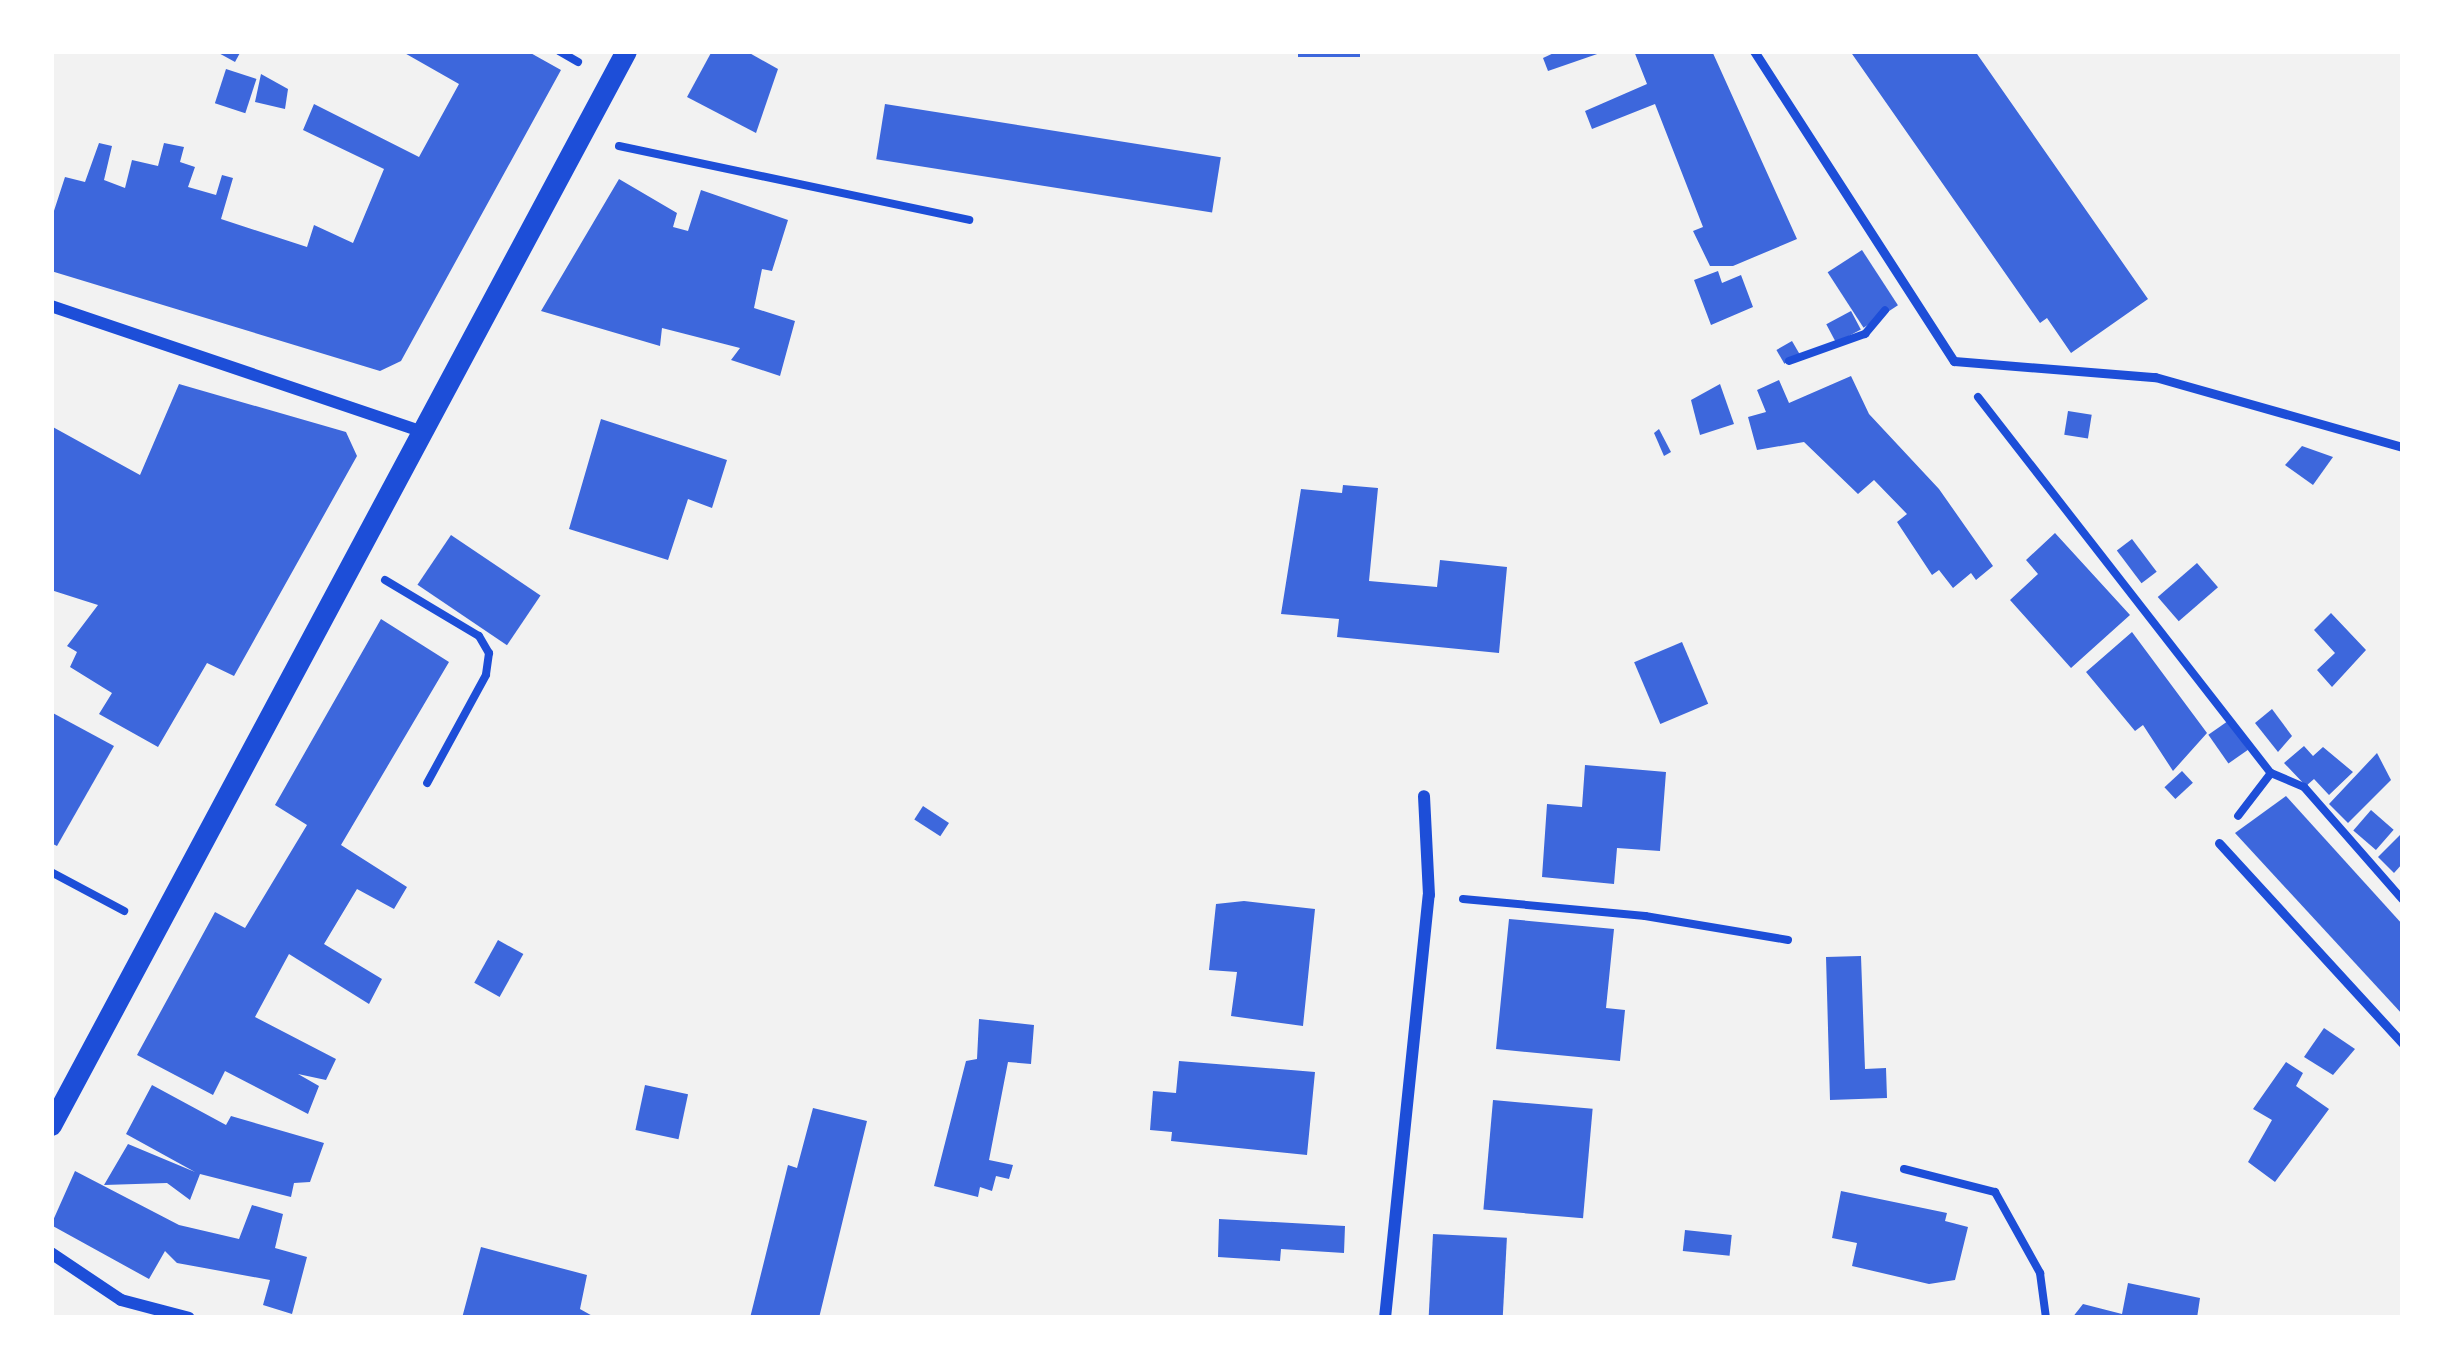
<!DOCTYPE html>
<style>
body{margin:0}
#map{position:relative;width:2454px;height:1369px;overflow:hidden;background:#f2f2f2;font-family:Cabin,sans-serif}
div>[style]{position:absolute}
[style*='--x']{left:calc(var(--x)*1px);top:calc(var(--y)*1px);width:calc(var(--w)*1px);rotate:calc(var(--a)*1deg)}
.building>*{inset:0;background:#3d67dc;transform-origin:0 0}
.path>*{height:8px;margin:-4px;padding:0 4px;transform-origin:4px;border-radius:4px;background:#1d4ed8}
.service>*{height:9px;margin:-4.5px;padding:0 4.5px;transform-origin:4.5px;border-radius:4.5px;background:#1d4ed8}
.minor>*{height:12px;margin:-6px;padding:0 6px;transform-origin:6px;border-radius:6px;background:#1d4ed8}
.tertiary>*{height:21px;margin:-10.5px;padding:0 10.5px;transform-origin:10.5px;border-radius:10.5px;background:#1d4ed8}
span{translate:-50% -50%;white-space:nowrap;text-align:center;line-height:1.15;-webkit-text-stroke:12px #fff;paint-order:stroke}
.frame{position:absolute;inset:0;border:54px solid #fff;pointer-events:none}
</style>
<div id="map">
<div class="building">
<div style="clip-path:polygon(215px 51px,241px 51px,235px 62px)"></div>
<div style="clip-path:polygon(401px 51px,527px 51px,561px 70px,401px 361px,380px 371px,51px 271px,51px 220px,65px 177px,85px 182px,99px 143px,112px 146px,104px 180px,125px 188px,132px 160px,158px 166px,164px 143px,184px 147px,180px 162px,195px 167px,188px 187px,216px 195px,222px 175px,233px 178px,221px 219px,307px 247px,314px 225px,353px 243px,384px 169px,303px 130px,314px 104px,419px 157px,459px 84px)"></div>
<div style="clip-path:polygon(712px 51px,746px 51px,778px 69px,756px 133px,687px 97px)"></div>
<div style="left:1298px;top:51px;width:62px;height:6px"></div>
<div style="clip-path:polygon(1558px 51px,1603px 51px,1603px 52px,1548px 71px,1543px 58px)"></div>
<div style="clip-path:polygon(1634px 51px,1712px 51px,1797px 239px,1733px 266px,1710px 266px,1693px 231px,1703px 227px,1655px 104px,1592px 129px,1585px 111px,1647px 84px)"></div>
<div style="clip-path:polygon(1850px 51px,1975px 51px,2148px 299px,2071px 353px,2047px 318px,2040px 323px)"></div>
<div style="left:226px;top:69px;width:32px;height:36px;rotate:18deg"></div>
<div style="clip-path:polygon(261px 74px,288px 89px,285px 109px,255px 102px)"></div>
<div style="left:885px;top:104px;width:340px;height:56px;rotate:9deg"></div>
<div style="clip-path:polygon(619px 179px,677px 213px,673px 227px,688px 231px,701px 190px,788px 220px,772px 271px,762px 269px,754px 308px,795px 321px,780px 376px,731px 360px,740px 348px,662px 328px,660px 346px,541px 311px)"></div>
<div style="left:1862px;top:250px;width:66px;height:41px;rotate:57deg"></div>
<div style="clip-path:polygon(1718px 271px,1722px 283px,1741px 275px,1753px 307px,1711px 325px,1694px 280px)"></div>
<div style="left:1851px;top:311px;width:21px;height:28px;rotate:62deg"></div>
<div style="left:1792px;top:341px;width:16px;height:18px;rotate:60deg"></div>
<div style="clip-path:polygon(1851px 376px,1869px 414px,1939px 489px,1993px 566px,1976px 580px,1971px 573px,1953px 588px,1939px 570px,1932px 575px,1897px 522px,1907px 514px,1874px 480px,1858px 494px,1804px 442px,1757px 450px,1748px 417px,1766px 412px,1757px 390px,1779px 380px,1789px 403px)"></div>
<div style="clip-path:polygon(179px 384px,346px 432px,357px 456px,234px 676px,207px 663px,158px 747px,99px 714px,112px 693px,70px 667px,77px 652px,67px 646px,98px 605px,51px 590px,51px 426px,140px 475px)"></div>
<div style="clip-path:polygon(1720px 384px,1734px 424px,1700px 435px,1691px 400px)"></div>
<div style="left:2068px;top:411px;width:24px;height:24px;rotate:9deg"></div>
<div style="clip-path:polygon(601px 419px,727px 460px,712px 508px,688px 499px,668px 560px,569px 529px)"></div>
<div style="clip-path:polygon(1659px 429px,1671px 452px,1664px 456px,1654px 433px)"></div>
<div style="clip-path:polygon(2302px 446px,2333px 457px,2313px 485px,2285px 465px)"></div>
<div style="clip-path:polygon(1343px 485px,1378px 488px,1369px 581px,1437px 587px,1440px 560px,1507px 567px,1499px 653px,1337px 637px,1339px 619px,1281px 614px,1301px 489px,1342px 493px)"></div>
<div style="clip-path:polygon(2055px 533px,2130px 615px,2071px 668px,2010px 600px,2038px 574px,2026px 560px)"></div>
<div style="left:451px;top:535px;width:108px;height:60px;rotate:34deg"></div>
<div style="left:2132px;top:539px;width:41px;height:19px;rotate:53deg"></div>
<div style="left:2197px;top:563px;width:32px;height:52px;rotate:49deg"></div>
<div style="clip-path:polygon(2331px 613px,2366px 650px,2332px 687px,2317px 670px,2335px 653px,2314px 630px)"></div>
<div style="clip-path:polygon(381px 619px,449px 662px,341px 845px,407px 887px,394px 909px,357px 889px,324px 944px,382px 979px,369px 1004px,289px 954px,255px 1017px,336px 1059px,326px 1080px,298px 1074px,319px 1086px,308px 1114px,225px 1071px,213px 1095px,137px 1055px,215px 912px,245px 928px,307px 825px,275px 805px)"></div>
<div style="clip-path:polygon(2132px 632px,2207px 733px,2173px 771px,2143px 725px,2135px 731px,2086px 672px)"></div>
<div style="left:1682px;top:642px;width:67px;height:52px;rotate:67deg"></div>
<div style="clip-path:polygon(2272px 709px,2292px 736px,2278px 752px,2255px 723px)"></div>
<div style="clip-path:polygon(51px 712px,114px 746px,57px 846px,51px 843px)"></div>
<div style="left:2228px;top:721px;width:35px;height:24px;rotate:55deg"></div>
<div style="clip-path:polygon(2304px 746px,2313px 756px,2323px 747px,2353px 772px,2329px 795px,2314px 779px,2306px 786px,2284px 763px)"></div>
<div style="clip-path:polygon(2377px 753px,2391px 780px,2348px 823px,2329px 804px)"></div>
<div style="clip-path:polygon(1585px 765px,1666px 772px,1660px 851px,1617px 848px,1614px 884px,1542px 877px,1547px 804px,1582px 807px)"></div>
<div style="left:2182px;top:771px;width:16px;height:24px;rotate:47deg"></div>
<div style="clip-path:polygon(2286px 796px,2403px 925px,2403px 1015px,2235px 833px)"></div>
<div style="left:923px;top:806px;width:31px;height:16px;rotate:33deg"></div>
<div style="left:2371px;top:810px;width:30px;height:27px;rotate:41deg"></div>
<div style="clip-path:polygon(2403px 832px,2403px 863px,2394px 873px,2378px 857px)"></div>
<div style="clip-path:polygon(1244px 901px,1315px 909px,1303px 1026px,1231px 1016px,1237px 972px,1209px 970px,1216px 904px)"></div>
<div style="clip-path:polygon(1509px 919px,1614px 929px,1606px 1008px,1625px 1010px,1620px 1061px,1496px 1049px)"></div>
<div style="left:498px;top:940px;width:29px;height:49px;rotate:29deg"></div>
<div style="clip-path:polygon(1861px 956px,1865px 1069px,1886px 1068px,1887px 1098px,1830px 1100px,1826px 957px)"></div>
<div style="clip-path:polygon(979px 1019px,1034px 1025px,1031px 1064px,1008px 1062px,989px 1160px,1013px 1165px,1009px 1179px,996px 1176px,992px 1191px,980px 1187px,978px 1197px,934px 1186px,966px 1061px,977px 1059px)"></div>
<div style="clip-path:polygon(2324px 1028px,2355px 1049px,2333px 1075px,2304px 1057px)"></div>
<div style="clip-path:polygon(1179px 1061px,1315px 1072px,1307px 1155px,1171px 1141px,1172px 1132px,1150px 1130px,1153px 1091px,1176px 1093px)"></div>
<div style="clip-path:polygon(2286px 1062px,2303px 1073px,2296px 1086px,2329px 1109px,2275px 1182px,2248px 1162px,2272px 1120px,2253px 1109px)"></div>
<div style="clip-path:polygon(152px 1085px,226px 1125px,231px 1116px,324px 1143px,310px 1182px,294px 1183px,291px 1197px,200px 1174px,190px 1200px,167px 1183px,104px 1185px,128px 1144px,195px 1172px,126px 1134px)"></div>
<div style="left:645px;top:1085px;width:44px;height:46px;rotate:12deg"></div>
<div style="left:1493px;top:1100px;width:100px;height:110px;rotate:5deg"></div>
<div style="clip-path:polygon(813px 1108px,867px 1121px,819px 1318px,750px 1318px,788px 1165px,797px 1168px)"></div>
<div style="clip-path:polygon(75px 1171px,179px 1225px,239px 1239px,252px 1205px,283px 1214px,275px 1248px,307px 1257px,292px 1314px,263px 1305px,270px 1280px,177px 1263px,165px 1251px,149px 1279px,51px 1225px)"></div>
<div style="clip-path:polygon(1841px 1191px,1947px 1213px,1945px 1221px,1968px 1227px,1955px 1280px,1929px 1284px,1852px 1266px,1857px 1243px,1832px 1238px)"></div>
<div style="clip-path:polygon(1219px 1219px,1345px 1226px,1344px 1253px,1281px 1249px,1280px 1261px,1218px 1257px)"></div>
<div style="left:1685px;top:1230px;width:47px;height:21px;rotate:6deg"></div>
<div style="left:1433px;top:1234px;width:74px;height:84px;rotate:3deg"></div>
<div style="clip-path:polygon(481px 1247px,587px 1275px,580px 1309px,596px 1318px,462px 1318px)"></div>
<div style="clip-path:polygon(2128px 1283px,2200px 1298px,2197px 1318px,2072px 1318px,2083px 1304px,2122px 1314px)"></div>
</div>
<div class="path">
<div style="--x:559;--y:51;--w:22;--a:30"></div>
<div style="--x:619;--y:146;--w:358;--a:11.9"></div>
<div style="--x:1789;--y:361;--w:81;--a:-19.6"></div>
<div style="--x:1865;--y:334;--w:31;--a:-50"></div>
<div style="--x:1978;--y:397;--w:477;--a:52.1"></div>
<div style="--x:2271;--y:773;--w:54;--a:127.5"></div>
<div style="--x:385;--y:580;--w:109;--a:30.8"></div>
<div style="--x:479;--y:636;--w:20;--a:60"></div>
<div style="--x:489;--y:653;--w:22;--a:98"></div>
<div style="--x:486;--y:675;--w:123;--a:118.6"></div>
<div style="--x:2271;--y:773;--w:36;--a:23"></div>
<div style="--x:2304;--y:787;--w:149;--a:48.8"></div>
<div style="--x:51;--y:872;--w:83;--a:28.1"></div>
<div style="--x:1463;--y:899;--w:183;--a:5.3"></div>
<div style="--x:1645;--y:916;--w:145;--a:9.5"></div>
<div style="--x:1904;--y:1169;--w:94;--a:14.2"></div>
<div style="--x:1995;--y:1192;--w:93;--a:60.9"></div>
<div style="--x:2040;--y:1273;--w:45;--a:82.4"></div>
</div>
<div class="service">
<div style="--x:1754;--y:51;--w:369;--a:57.2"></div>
<div style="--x:1954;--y:361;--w:202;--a:4.6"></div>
<div style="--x:2155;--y:377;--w:258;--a:15.8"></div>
<div style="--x:2219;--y:843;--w:273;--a:47.5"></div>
</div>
<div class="minor">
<div style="--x:51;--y:306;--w:394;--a:18.7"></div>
<div style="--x:51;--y:1253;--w:84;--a:33.9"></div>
<div style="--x:121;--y:1300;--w:70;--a:14.8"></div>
<div style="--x:1385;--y:1318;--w:425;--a:-84.1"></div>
<div style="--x:1429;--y:895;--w:99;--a:-92.9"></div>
</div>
<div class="tertiary">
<div style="--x:51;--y:1125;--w:1218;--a:-61.84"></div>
</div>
<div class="frame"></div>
</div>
